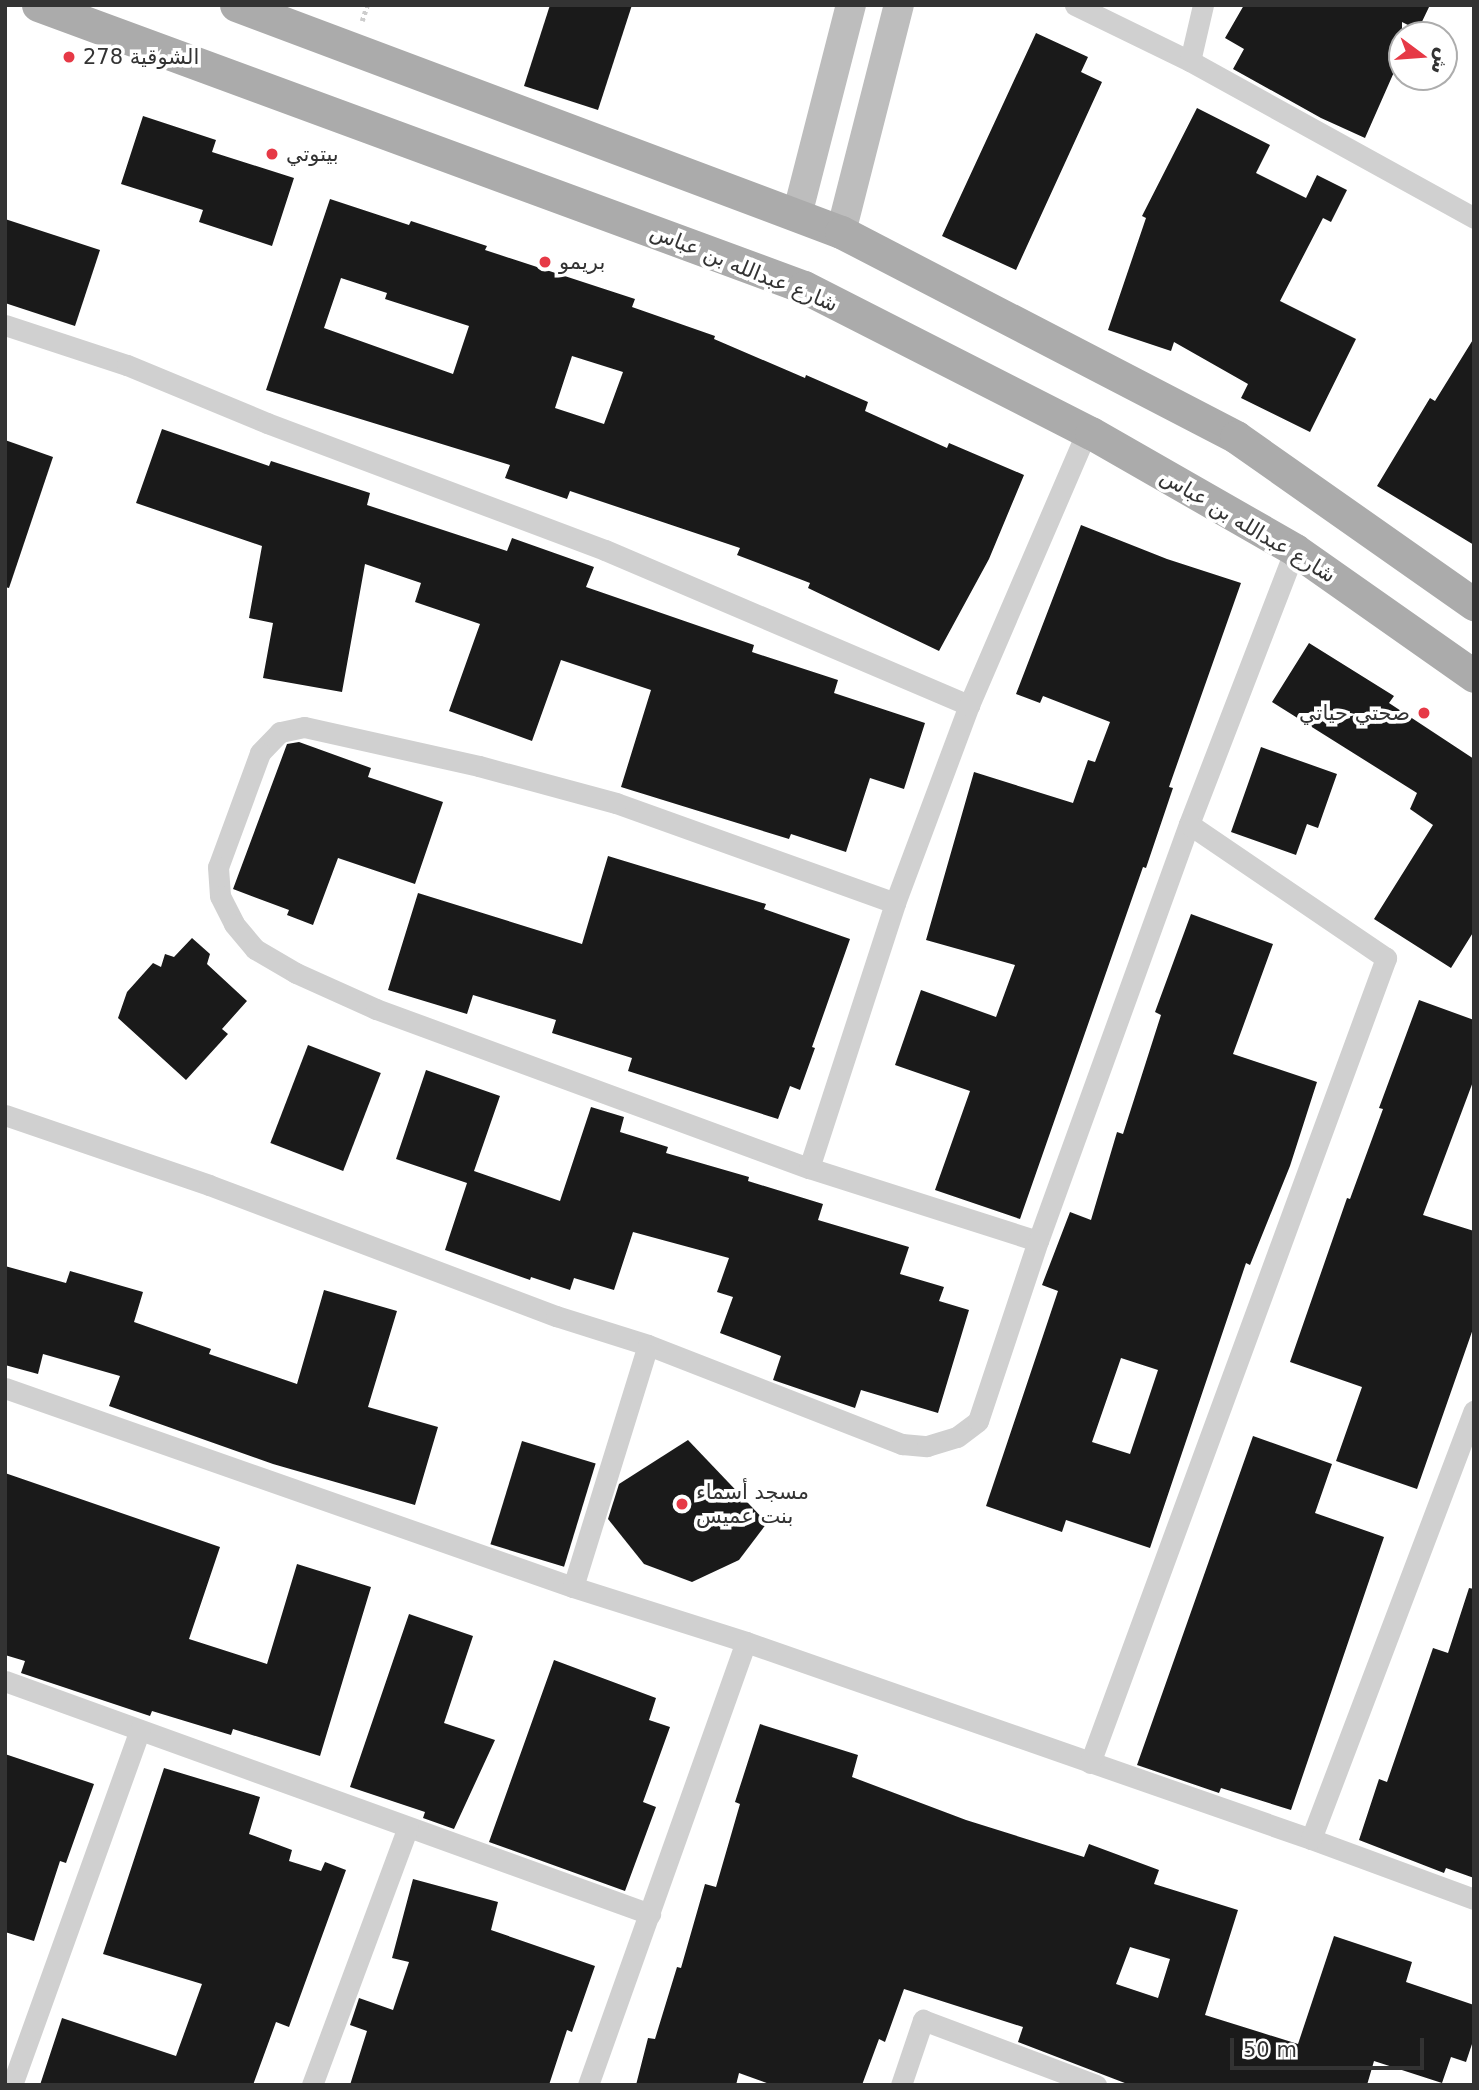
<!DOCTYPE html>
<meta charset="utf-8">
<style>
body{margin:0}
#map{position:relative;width:1479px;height:2090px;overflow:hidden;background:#fff;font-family:"DejaVu Sans","Noto Naskh Arabic",sans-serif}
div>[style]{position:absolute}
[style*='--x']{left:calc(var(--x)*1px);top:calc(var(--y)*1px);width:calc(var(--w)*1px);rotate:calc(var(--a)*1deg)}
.building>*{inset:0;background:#1a1a1a;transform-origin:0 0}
.path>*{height:4.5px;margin-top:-2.25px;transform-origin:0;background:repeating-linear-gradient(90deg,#cdcdcd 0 3.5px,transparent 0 7px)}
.street>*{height:21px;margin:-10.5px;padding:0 10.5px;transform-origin:10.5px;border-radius:10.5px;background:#d0d0d0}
.secondary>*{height:30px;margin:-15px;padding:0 15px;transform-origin:15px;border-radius:15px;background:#bdbdbd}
.primary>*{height:33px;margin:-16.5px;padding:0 16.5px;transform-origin:16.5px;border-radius:16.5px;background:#ababab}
.dots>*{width:19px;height:19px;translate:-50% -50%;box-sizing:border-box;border:4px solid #fff;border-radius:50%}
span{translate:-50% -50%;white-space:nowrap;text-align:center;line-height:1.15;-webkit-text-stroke:7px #fff;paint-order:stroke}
.poi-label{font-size:21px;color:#333}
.left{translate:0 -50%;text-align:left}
.right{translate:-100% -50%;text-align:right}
.street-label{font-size:21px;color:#333}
.frame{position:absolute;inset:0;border:7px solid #333;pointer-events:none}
.north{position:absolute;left:1388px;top:21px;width:70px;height:70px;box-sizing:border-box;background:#fff;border:2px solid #adadad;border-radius:50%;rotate:106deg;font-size:19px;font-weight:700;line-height:28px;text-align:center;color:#333}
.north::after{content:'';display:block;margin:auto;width:24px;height:32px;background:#e63946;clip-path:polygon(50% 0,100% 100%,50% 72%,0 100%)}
.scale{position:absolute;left:1230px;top:2038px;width:194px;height:32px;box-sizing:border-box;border:4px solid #333;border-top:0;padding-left:9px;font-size:21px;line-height:24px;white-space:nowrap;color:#333;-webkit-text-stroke:5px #fff;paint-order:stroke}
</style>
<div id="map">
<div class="building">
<div style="clip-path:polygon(550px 5px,632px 5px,598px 110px,524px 86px)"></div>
<div style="clip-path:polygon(1244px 5px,1430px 5px,1418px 30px,1402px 22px,1402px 54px,1365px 138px,1321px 118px,1233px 69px,1244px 49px,1225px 38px)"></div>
<div style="clip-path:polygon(1036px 33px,1088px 57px,1081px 72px,1102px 82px,1016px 270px,942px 236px)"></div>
<div style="clip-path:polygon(1197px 108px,1270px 145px,1256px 173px,1306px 198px,1317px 175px,1347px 190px,1331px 222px,1323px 218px,1280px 301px,1356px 339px,1310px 432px,1241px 398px,1248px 384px,1174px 342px,1171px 351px,1108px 330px,1146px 218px,1142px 216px)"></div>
<div style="clip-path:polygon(143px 116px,216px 140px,212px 152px,294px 178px,272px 246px,199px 222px,203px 210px,121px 184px)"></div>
<div style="clip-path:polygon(evenodd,330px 199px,409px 225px,411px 221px,487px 246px,485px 250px,635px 299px,632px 307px,715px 336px,714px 339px,805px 378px,806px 375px,868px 402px,865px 411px,947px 448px,949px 443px,1024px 475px,989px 559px,939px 651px,808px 588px,810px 583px,737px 555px,740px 548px,570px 491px,567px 499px,505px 478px,510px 465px,266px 390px,330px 199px,341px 278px,387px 293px,385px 299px,469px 326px,453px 374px,324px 328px,341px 278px,330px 199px,572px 356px,623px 372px,604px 424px,555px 408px,572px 356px)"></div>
<div style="clip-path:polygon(5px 219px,100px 250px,75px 326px,5px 303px)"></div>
<div style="clip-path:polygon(1474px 338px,1474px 545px,1377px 486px,1430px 398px,1435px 401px)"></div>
<div style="clip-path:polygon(162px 429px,269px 466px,271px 461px,370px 493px,367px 505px,507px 551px,512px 538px,594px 567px,586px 587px,754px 645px,752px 652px,838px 680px,834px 693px,925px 723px,904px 789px,870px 778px,846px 852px,791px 834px,789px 839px,621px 787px,651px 690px,561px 660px,532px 741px,449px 711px,480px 624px,415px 602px,421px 583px,365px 564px,342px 692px,263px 678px,273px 623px,249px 618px,262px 546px,136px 503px)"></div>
<div style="clip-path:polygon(5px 440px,53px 457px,9px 588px,5px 587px)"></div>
<div style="clip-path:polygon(1081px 525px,1167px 559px,1241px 583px,1169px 787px,1173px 788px,1146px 868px,1143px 867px,1020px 1219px,935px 1190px,970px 1091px,895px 1065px,921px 990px,996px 1017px,1015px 965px,926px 940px,974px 772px,1073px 803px,1088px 760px,1095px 762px,1110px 722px,1043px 696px,1040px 703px,1016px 694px)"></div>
<div style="clip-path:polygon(1309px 643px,1394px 696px,1389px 703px,1474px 759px,1474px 931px,1451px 968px,1374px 919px,1433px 825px,1410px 809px,1417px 793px,1272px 702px)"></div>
<div style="clip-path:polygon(299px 742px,371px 768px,368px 777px,443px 802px,415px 884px,338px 858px,313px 925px,287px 915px,289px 910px,233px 889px,287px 744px)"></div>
<div style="clip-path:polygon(1261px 747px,1337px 774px,1318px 828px,1307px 824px,1296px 855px,1231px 832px)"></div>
<div style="clip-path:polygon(608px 856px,766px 904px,764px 909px,850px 939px,812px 1047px,815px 1048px,800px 1090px,790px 1086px,778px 1119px,628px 1071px,632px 1058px,552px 1033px,556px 1020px,473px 995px,467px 1014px,388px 990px,418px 893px,582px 944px)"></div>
<div style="clip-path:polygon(evenodd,1191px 914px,1273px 944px,1233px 1054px,1317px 1082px,1290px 1166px,1250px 1265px,1246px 1263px,1150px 1548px,1066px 1520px,1062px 1532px,986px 1506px,1058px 1291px,1042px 1285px,1070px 1212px,1091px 1220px,1117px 1132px,1123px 1134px,1161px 1015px,1155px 1012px,1191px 914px,1121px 1358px,1158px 1370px,1130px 1454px,1092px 1442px,1121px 1358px)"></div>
<div style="clip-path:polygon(192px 938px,210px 954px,207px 964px,247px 1001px,222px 1029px,228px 1034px,186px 1080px,118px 1018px,127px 992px,153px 963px,161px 967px,165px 954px,174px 957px)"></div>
<div style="clip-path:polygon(1419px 1000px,1474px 1020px,1474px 1079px,1423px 1215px,1474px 1231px,1474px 1326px,1417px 1489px,1336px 1461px,1362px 1387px,1290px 1362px,1347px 1198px,1350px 1199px,1383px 1109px,1379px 1108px)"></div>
<div style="left:308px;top:1045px;width:78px;height:105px;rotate:21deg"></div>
<div style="clip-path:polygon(426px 1070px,500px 1096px,474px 1171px,560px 1201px,591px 1107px,624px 1117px,620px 1132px,668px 1147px,666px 1153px,749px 1177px,748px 1181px,823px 1204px,818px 1220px,909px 1247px,900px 1274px,944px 1287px,939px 1301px,969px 1310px,938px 1413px,861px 1390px,855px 1408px,773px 1380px,781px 1356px,720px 1333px,733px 1297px,717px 1292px,729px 1258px,633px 1232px,614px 1290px,574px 1278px,570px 1290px,531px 1277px,530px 1280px,445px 1250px,467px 1183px,396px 1159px)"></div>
<div style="clip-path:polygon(5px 1266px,66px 1283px,70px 1271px,143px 1292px,134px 1322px,211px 1349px,209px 1354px,297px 1384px,324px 1290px,397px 1311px,368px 1407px,438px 1427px,415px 1505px,273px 1464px,109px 1406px,120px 1376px,43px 1354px,38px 1374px,5px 1365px)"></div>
<div style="clip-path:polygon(1253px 1436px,1332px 1464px,1315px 1513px,1384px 1537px,1291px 1810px,1221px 1788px,1219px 1793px,1137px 1765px)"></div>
<div style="clip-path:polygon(688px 1440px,767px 1523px,739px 1560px,692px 1582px,644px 1564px,608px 1519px,619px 1484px)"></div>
<div style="left:522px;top:1441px;width:77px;height:108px;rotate:17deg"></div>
<div style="clip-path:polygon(5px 1473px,220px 1547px,189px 1639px,267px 1664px,297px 1564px,371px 1587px,320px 1756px,233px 1729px,231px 1735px,152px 1711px,150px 1716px,21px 1673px,25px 1661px,5px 1655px)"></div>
<div style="clip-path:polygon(1469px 1588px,1474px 1589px,1474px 1878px,1446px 1868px,1444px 1873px,1359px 1840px,1379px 1779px,1387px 1782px,1433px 1648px,1448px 1653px)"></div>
<div style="clip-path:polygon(409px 1614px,473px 1636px,444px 1723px,495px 1740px,454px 1829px,423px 1818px,425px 1812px,350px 1787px)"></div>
<div style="clip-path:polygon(554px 1660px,656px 1698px,649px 1720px,670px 1727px,643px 1802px,656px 1807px,625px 1891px,489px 1842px)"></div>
<div style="clip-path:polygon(evenodd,760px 1724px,858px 1755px,852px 1777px,966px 1820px,1084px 1857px,1089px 1844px,1159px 1870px,1154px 1884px,1238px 1910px,1205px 2015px,1298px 2044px,1334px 1936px,1412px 1962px,1406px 1982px,1474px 2005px,1474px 2038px,1466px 2062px,1451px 2057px,1442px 2083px,1374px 2061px,1367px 2085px,1130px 2085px,1018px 2042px,1023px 2027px,904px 1989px,885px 2042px,879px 2039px,862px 2085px,772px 2085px,739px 2073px,736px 2085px,636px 2085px,648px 2038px,655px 2039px,677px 1967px,681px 1968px,705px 1884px,716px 1887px,740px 1804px,735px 1802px,760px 1724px,1130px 1947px,1170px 1959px,1158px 1998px,1116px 1984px,1130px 1947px)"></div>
<div style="clip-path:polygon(5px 1754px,94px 1784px,66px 1863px,60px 1861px,34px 1941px,5px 1932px)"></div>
<div style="clip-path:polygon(164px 1768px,260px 1797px,249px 1834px,292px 1850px,289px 1861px,321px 1871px,325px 1862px,346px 1870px,289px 2027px,276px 2022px,253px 2085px,40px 2085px,62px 2018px,176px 2056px,202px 1984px,103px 1954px)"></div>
<div style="clip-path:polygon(413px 1879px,498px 1902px,491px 1930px,595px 1966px,572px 2032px,567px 2030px,549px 2085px,350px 2085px,367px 2031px,350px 2025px,359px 1998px,393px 2010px,409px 1962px,392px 1958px)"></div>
</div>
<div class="path">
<div style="--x:362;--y:21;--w:16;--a:-72"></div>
</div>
<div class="street">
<div style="--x:1075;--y:5;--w:128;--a:26"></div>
<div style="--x:1190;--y:61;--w:325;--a:28.9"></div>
<div style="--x:1190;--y:61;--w:57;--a:-76.9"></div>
<div style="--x:5;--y:325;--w:128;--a:18.2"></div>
<div style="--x:127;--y:365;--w:152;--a:22.5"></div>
<div style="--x:267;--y:423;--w:361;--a:20.6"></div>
<div style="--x:605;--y:550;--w:396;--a:23.1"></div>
<div style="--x:895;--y:903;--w:296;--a:-160.3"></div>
<div style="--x:616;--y:803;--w:142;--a:-164.9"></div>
<div style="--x:479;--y:766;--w:179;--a:-167.4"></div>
<div style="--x:304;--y:727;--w:25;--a:168"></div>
<div style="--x:280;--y:732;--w:29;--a:134"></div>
<div style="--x:260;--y:753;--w:121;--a:110.2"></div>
<div style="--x:218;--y:867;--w:29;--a:86"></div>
<div style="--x:220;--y:896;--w:31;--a:63"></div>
<div style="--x:234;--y:924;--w:33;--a:50"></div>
<div style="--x:255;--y:949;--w:48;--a:30.3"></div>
<div style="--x:296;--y:973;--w:88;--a:24.2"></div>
<div style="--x:376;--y:1009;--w:461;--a:20.2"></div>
<div style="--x:809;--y:1168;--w:240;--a:17.7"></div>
<div style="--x:5;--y:1115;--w:216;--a:18.9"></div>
<div style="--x:209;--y:1185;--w:371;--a:20.7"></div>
<div style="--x:556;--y:1316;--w:96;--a:17.5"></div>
<div style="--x:648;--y:1345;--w:273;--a:21.3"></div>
<div style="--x:902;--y:1444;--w:25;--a:5"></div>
<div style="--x:927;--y:1446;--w:31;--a:-17"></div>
<div style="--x:957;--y:1437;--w:26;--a:-37"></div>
<div style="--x:978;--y:1421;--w:190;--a:-71.6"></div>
<div style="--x:1038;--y:1241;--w:443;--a:-70.1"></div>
<div style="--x:1189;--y:824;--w:294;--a:-68.9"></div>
<div style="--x:809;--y:1168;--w:279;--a:-72"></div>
<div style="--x:895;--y:903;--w:211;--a:-69.5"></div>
<div style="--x:969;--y:705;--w:298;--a:-66.7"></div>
<div style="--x:5;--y:1388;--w:602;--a:19.31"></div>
<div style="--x:573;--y:1587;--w:182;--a:17.6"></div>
<div style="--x:746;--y:1642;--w:598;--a:19.22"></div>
<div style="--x:1311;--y:1839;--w:174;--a:20.2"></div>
<div style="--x:573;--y:1587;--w:253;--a:-72.8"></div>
<div style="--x:5;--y:1681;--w:686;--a:19.86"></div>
<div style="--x:1090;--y:1763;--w:858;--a:-69.81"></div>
<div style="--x:1386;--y:958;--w:238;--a:-145.8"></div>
<div style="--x:1311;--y:1839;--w:458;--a:-69.2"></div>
<div style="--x:12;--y:2085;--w:377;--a:-70.2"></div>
<div style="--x:312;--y:2085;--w:275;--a:-69.6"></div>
<div style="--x:588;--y:2085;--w:470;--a:-70.4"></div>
<div style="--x:901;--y:2085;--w:69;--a:-71.3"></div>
<div style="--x:923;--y:2020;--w:185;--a:20.6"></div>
</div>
<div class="secondary">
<div style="--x:797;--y:215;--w:217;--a:-75.6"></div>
<div style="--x:841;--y:232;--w:234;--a:-75.7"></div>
</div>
<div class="primary">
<div style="--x:38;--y:5;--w:816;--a:20.21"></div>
<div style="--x:804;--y:287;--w:322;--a:27"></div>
<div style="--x:1091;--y:433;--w:235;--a:29.8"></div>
<div style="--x:1295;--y:550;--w:219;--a:35.1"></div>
<div style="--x:236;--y:5;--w:646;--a:20.57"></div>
<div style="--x:841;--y:232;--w:445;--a:27.4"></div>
<div style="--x:1236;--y:437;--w:291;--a:35.1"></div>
</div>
<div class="dots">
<div style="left:69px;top:57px;background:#e63946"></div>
<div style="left:272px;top:154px;background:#e63946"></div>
<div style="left:545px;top:262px;background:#e63946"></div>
<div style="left:1424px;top:713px;background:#e63946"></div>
<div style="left:682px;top:1504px;background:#e63946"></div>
</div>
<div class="poi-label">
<span class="left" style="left:83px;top:57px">الشوقية 278</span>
<span class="left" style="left:286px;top:154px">بيتوتي</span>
<span class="left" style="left:559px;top:262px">بريمو</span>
<span class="right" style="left:1410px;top:713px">صحتي حياتي</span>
<span class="left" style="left:696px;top:1504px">مسجد أسماء<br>بنت عميس</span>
</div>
<div class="street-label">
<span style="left:744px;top:268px;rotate:22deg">شارع عبدالله بن عباس</span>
<span style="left:1248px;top:526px;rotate:31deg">شارع عبدالله بن عباس</span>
</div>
<div class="frame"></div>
<div class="north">ش</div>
<div class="scale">50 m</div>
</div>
